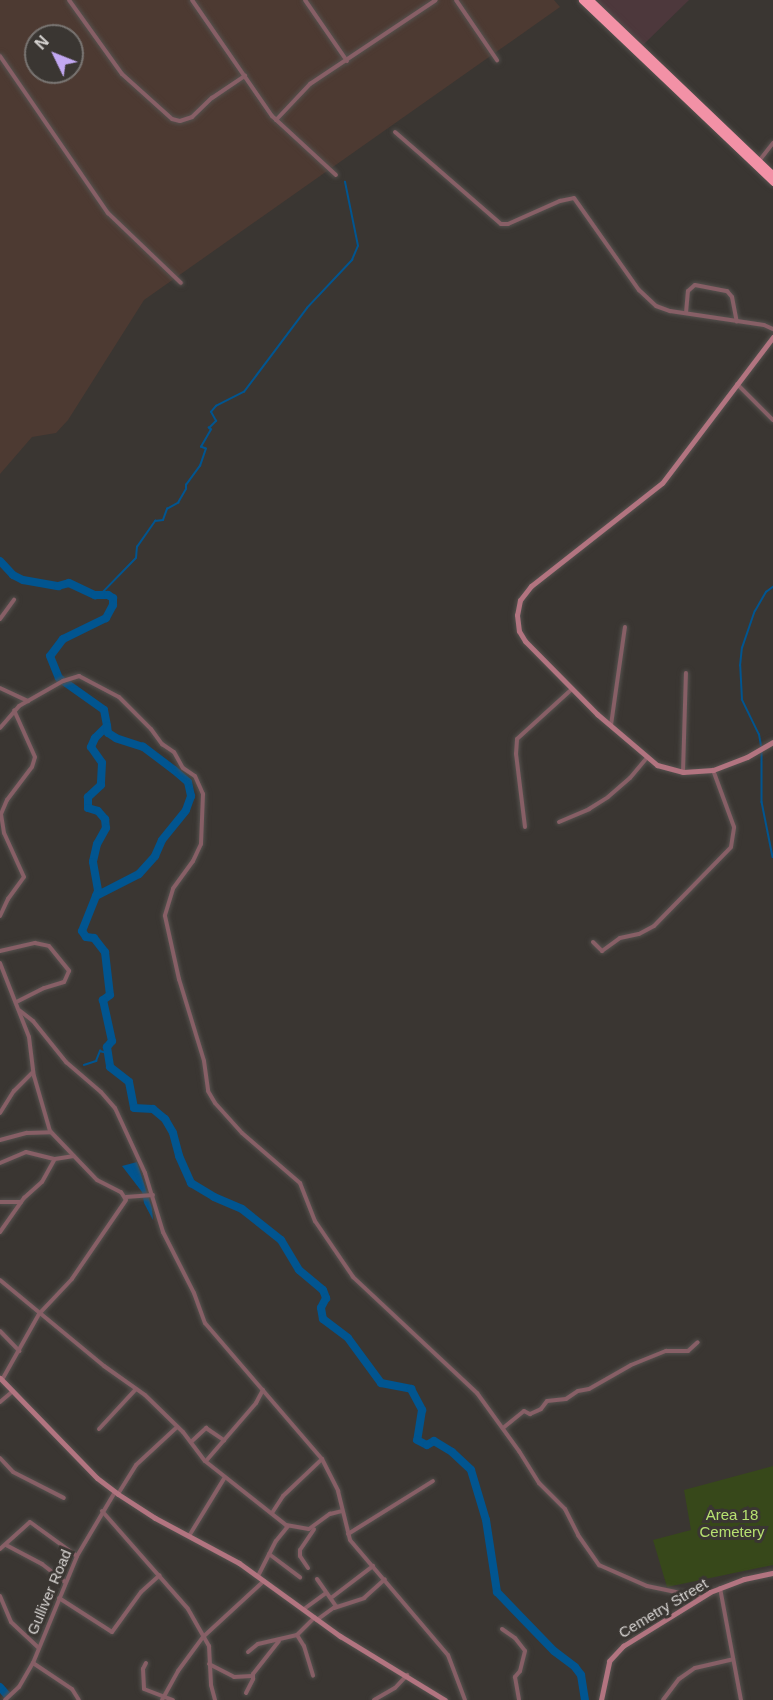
<!DOCTYPE html>
<style>
body{margin:0}
#map{position:relative;width:773px;height:1700px;overflow:hidden;background:#3a3632;font-family:Helvetica,sans-serif}
div>[style]{position:absolute}
[style*='--x']{left:calc(var(--x)*1px);top:calc(var(--y)*1px);width:calc(var(--w)*1px);rotate:calc(var(--a)*1deg)}
.industrial>*{inset:0;background:#4d3a32}
.education>*{inset:0;background:#4d383c}
.green>*{inset:0;background:#37481a}
.water>*{inset:0;background:#015590}
.stream>*{height:1.5px;margin:-0.75px;padding:0 0.75px;transform-origin:0.75px;border-radius:0.75px;background:#015590}
.river>*{height:8px;margin:-4px;padding:0 4px;transform-origin:4px;border-radius:4px;background:#015590}
.roads{filter:drop-shadow(0 0 2px #56524f) drop-shadow(0 0 2px #56524f)}
.street>*{height:4px;margin:-2px;padding:0 2px;transform-origin:2px;border-radius:2px;background:#875f66}
.secondary>*{height:5px;margin:-2.5px;padding:0 2.5px;transform-origin:2.5px;border-radius:2.5px;background:#b27480}
.highway>*{height:7px;margin:-3.5px;padding:0 3.5px;transform-origin:3.5px;border-radius:3.5px;background:#f291a6}
span{translate:-50% -50%;white-space:nowrap;text-align:center;line-height:1.15;-webkit-text-stroke:6px #3a3632;paint-order:stroke}
.park-label{font-size:15px;color:#b7e170}
.street-label{font-size:15px;color:#d7d4d2}
.north{position:absolute;left:24px;top:24px;width:60px;height:60px;box-sizing:border-box;background:#3a3632;border:2px solid #797572;border-radius:50%;rotate:313deg;font-size:16px;font-weight:700;line-height:24px;text-align:center;color:#d7d4d2}
.north::after{content:'';display:block;margin:auto;width:21px;height:27px;background:#c2a8f2;clip-path:polygon(50% 0,100% 100%,50% 72%,0 100%)}
</style>
<div id="map">
<div class="industrial">
<div style="clip-path:polygon(evenodd,0 0,554px 0,560px 7px,144px 300px,68px 420px,56px 433px,32px 437px,0 474px,0 0,36px 36px,72px 36px,72px 72px,36px 72px,36px 36px)"></div>
</div>
<div class="education">
<div style="clip-path:polygon(593px 0,689px 0,642px 46px)"></div>
</div>
<div class="green">
<div style="clip-path:polygon(773px 1466px,773px 1565px,667px 1587px,653px 1540px,691px 1530px,684px 1490px)"></div>
</div>
<div class="water">
<div style="clip-path:polygon(137px 1162px,152px 1208px,153px 1220px,144px 1203px,142px 1192px,122px 1166px)"></div>
</div>
<div class="stream">
<div style="--x:101;--y:594;--w:50;--a:-45.8"></div>
<div style="--x:136;--y:558;--w:11;--a:-85"></div>
<div style="--x:137;--y:547;--w:32;--a:-55"></div>
<div style="--x:155;--y:521;--w:8;--a:-7"></div>
<div style="--x:163;--y:520;--w:12;--a:-70"></div>
<div style="--x:167;--y:509;--w:13;--a:-29"></div>
<div style="--x:178;--y:503;--w:16;--a:-60"></div>
<div style="--x:186;--y:489;--w:4;--a:-90"></div>
<div style="--x:186;--y:485;--w:24;--a:-54"></div>
<div style="--x:200;--y:466;--w:18;--a:-71"></div>
<div style="--x:206;--y:449;--w:5;--a:-158"></div>
<div style="--x:201;--y:447;--w:20;--a:-60"></div>
<div style="--x:211;--y:430;--w:3;--a:-135"></div>
<div style="--x:209;--y:428;--w:10;--a:-45"></div>
<div style="--x:216;--y:421;--w:10;--a:-119"></div>
<div style="--x:211;--y:412;--w:8;--a:-50"></div>
<div style="--x:216;--y:406;--w:31;--a:-27"></div>
<div style="--x:244;--y:392;--w:105;--a:-53.1"></div>
<div style="--x:307;--y:308;--w:66;--a:-46.8"></div>
<div style="--x:352;--y:260;--w:15;--a:-67"></div>
<div style="--x:358;--y:246;--w:65;--a:-101.5"></div>
<div style="--x:761;--y:746;--w:11;--a:-100"></div>
<div style="--x:759;--y:735;--w:39;--a:-116"></div>
<div style="--x:742;--y:700;--w:34;--a:-93"></div>
<div style="--x:740;--y:666;--w:18;--a:-84"></div>
<div style="--x:742;--y:648;--w:39;--a:-71"></div>
<div style="--x:755;--y:611;--w:22;--a:-60"></div>
<div style="--x:766;--y:592;--w:9;--a:-36"></div>
<div style="--x:762;--y:752;--w:50;--a:90"></div>
<div style="--x:762;--y:802;--w:56;--a:78.7"></div>
<div style="--x:84;--y:1065;--w:13;--a:-18"></div>
<div style="--x:96;--y:1061;--w:11;--a:-68"></div>
<div style="--x:100;--y:1051;--w:7;--a:16"></div>
</div>
<div class="river">
<div style="--x:0;--y:561;--w:19;--a:47"></div>
<div style="--x:13;--y:575;--w:11;--a:27"></div>
<div style="--x:23;--y:580;--w:36;--a:10"></div>
<div style="--x:58;--y:586;--w:11;--a:-15"></div>
<div style="--x:69;--y:583;--w:29;--a:25"></div>
<div style="--x:95;--y:595;--w:13;--a:0"></div>
<div style="--x:108;--y:595;--w:6;--a:31"></div>
<div style="--x:113;--y:598;--w:7;--a:90"></div>
<div style="--x:113;--y:605;--w:15;--a:118"></div>
<div style="--x:106;--y:618;--w:48;--a:154"></div>
<div style="--x:63;--y:639;--w:21;--a:127"></div>
<div style="--x:50;--y:656;--w:24;--a:68"></div>
<div style="--x:59;--y:678;--w:55;--a:35.4"></div>
<div style="--x:104;--y:710;--w:16;--a:79"></div>
<div style="--x:107;--y:726;--w:17;--a:135"></div>
<div style="--x:95;--y:738;--w:10;--a:114"></div>
<div style="--x:91;--y:747;--w:19;--a:55"></div>
<div style="--x:102;--y:763;--w:22;--a:93"></div>
<div style="--x:101;--y:785;--w:18;--a:137"></div>
<div style="--x:88;--y:797;--w:11;--a:90"></div>
<div style="--x:88;--y:808;--w:10;--a:17"></div>
<div style="--x:98;--y:811;--w:11;--a:49"></div>
<div style="--x:105;--y:819;--w:9;--a:84"></div>
<div style="--x:106;--y:828;--w:18;--a:119"></div>
<div style="--x:97;--y:844;--w:18;--a:103"></div>
<div style="--x:93;--y:862;--w:29;--a:80"></div>
<div style="--x:98;--y:891;--w:43;--a:111.8"></div>
<div style="--x:82;--y:931;--w:7;--a:56"></div>
<div style="--x:86;--y:937;--w:8;--a:7"></div>
<div style="--x:94;--y:938;--w:18;--a:52"></div>
<div style="--x:105;--y:952;--w:43;--a:83.4"></div>
<div style="--x:110;--y:995;--w:9;--a:144"></div>
<div style="--x:103;--y:1000;--w:42;--a:77.6"></div>
<div style="--x:112;--y:1041;--w:8;--a:130"></div>
<div style="--x:107;--y:1047;--w:20;--a:81"></div>
<div style="--x:110;--y:1067;--w:24;--a:38"></div>
<div style="--x:129;--y:1082;--w:26;--a:79"></div>
<div style="--x:134;--y:1108;--w:19;--a:3"></div>
<div style="--x:153;--y:1109;--w:16;--a:40"></div>
<div style="--x:165;--y:1119;--w:16;--a:60"></div>
<div style="--x:173;--y:1133;--w:24;--a:75"></div>
<div style="--x:179;--y:1156;--w:30;--a:66"></div>
<div style="--x:191;--y:1183;--w:27;--a:31"></div>
<div style="--x:214;--y:1197;--w:30;--a:23"></div>
<div style="--x:242;--y:1209;--w:50;--a:38.5"></div>
<div style="--x:281;--y:1240;--w:35;--a:59"></div>
<div style="--x:299;--y:1270;--w:31;--a:40"></div>
<div style="--x:323;--y:1290;--w:9;--a:69"></div>
<div style="--x:326;--y:1298;--w:11;--a:117"></div>
<div style="--x:321;--y:1308;--w:11;--a:80"></div>
<div style="--x:323;--y:1319;--w:31;--a:37"></div>
<div style="--x:348;--y:1338;--w:56;--a:53.7"></div>
<div style="--x:381;--y:1383;--w:31;--a:11"></div>
<div style="--x:411;--y:1389;--w:24;--a:62"></div>
<div style="--x:422;--y:1410;--w:30;--a:99"></div>
<div style="--x:417;--y:1440;--w:11;--a:27"></div>
<div style="--x:427;--y:1445;--w:8;--a:-30"></div>
<div style="--x:434;--y:1441;--w:21;--a:31"></div>
<div style="--x:452;--y:1452;--w:26;--a:43"></div>
<div style="--x:471;--y:1470;--w:52;--a:73.3"></div>
<div style="--x:486;--y:1520;--w:73;--a:81.3"></div>
<div style="--x:497;--y:1592;--w:82;--a:46"></div>
<div style="--x:554;--y:1651;--w:26;--a:37"></div>
<div style="--x:575;--y:1667;--w:10;--a:53"></div>
<div style="--x:581;--y:1675;--w:25;--a:81"></div>
<div style="--x:96;--y:896;--w:48;--a:-27.1"></div>
<div style="--x:139;--y:874;--w:24;--a:-48"></div>
<div style="--x:155;--y:856;--w:17;--a:-66"></div>
<div style="--x:162;--y:840;--w:38;--a:-51"></div>
<div style="--x:186;--y:810;--w:15;--a:-70"></div>
<div style="--x:191;--y:796;--w:14;--a:-102"></div>
<div style="--x:188;--y:782;--w:18;--a:-139"></div>
<div style="--x:174;--y:770;--w:39;--a:-143"></div>
<div style="--x:143;--y:747;--w:28;--a:-162"></div>
<div style="--x:116;--y:738;--w:9;--a:-148"></div>
<div style="--x:108;--y:733;--w:7;--a:-98"></div>
<div style="--x:0;--y:1687;--w:11;--a:49"></div>
</div>
<div class="roads">
<div class="street">
<div style="--x:69;--y:0;--w:91;--a:54.4"></div>
<div style="--x:122;--y:74;--w:67;--a:42"></div>
<div style="--x:172;--y:119;--w:8;--a:14"></div>
<div style="--x:180;--y:121;--w:13;--a:-18"></div>
<div style="--x:192;--y:117;--w:28;--a:-44"></div>
<div style="--x:212;--y:98;--w:40;--a:-34"></div>
<div style="--x:192;--y:0;--w:141;--a:55.4"></div>
<div style="--x:272;--y:116;--w:87;--a:42.7"></div>
<div style="--x:305;--y:0;--w:74;--a:55.5"></div>
<div style="--x:456;--y:0;--w:73;--a:55.7"></div>
<div style="--x:0;--y:56;--w:191;--a:55.5"></div>
<div style="--x:108;--y:213;--w:101;--a:43.8"></div>
<div style="--x:276;--y:120;--w:50;--a:-46.6"></div>
<div style="--x:310;--y:84;--w:151;--a:-33.7"></div>
<div style="--x:395;--y:132;--w:140;--a:41"></div>
<div style="--x:501;--y:224;--w:7;--a:0"></div>
<div style="--x:508;--y:224;--w:57;--a:-23.9"></div>
<div style="--x:560;--y:201;--w:14;--a:-12"></div>
<div style="--x:574;--y:198;--w:113;--a:54.8"></div>
<div style="--x:639;--y:290;--w:23;--a:43"></div>
<div style="--x:656;--y:306;--w:15;--a:20"></div>
<div style="--x:670;--y:311;--w:95;--a:8.5"></div>
<div style="--x:764;--y:325;--w:10;--a:24"></div>
<div style="--x:759;--y:161;--w:23;--a:-52"></div>
<div style="--x:686;--y:313;--w:22;--a:-85"></div>
<div style="--x:688;--y:291;--w:9;--a:-41"></div>
<div style="--x:695;--y:285;--w:33;--a:11"></div>
<div style="--x:727;--y:291;--w:8;--a:50"></div>
<div style="--x:732;--y:297;--w:25;--a:79"></div>
<div style="--x:737;--y:384;--w:51;--a:45"></div>
<div style="--x:0;--y:619;--w:24;--a:-54"></div>
<div style="--x:0;--y:688;--w:31;--a:25"></div>
<div style="--x:611;--y:725;--w:99;--a:-81.9"></div>
<div style="--x:0;--y:728;--w:29;--a:-49"></div>
<div style="--x:19;--y:706;--w:51;--a:-29.6"></div>
<div style="--x:63;--y:681;--w:17;--a:-17"></div>
<div style="--x:79;--y:676;--w:45;--a:27.7"></div>
<div style="--x:119;--y:697;--w:45;--a:45"></div>
<div style="--x:151;--y:729;--w:19;--a:54"></div>
<div style="--x:162;--y:744;--w:14;--a:34"></div>
<div style="--x:174;--y:752;--w:18;--a:61"></div>
<div style="--x:183;--y:768;--w:14;--a:34"></div>
<div style="--x:195;--y:776;--w:20;--a:66"></div>
<div style="--x:203;--y:794;--w:50;--a:92.3"></div>
<div style="--x:201;--y:844;--w:19;--a:115"></div>
<div style="--x:193;--y:861;--w:34;--a:126"></div>
<div style="--x:173;--y:889;--w:28;--a:107"></div>
<div style="--x:165;--y:916;--w:65;--a:77.5"></div>
<div style="--x:179;--y:979;--w:86;--a:73"></div>
<div style="--x:204;--y:1061;--w:30;--a:82"></div>
<div style="--x:208;--y:1091;--w:14;--a:60"></div>
<div style="--x:215;--y:1103;--w:40;--a:48"></div>
<div style="--x:242;--y:1133;--w:77;--a:40.8"></div>
<div style="--x:300;--y:1183;--w:41;--a:68.5"></div>
<div style="--x:315;--y:1221;--w:68;--a:55.8"></div>
<div style="--x:353;--y:1277;--w:170;--a:43.1"></div>
<div style="--x:477;--y:1393;--w:72;--a:54.1"></div>
<div style="--x:519;--y:1451;--w:38;--a:58"></div>
<div style="--x:539;--y:1483;--w:37;--a:45"></div>
<div style="--x:565;--y:1509;--w:29;--a:63"></div>
<div style="--x:578;--y:1535;--w:37;--a:55"></div>
<div style="--x:599;--y:1565;--w:52;--a:23.6"></div>
<div style="--x:647;--y:1586;--w:54;--a:11.7"></div>
<div style="--x:683;--y:772;--w:99;--a:-88.3"></div>
<div style="--x:559;--y:822;--w:33;--a:-23"></div>
<div style="--x:589;--y:809;--w:22;--a:-32"></div>
<div style="--x:608;--y:797;--w:29;--a:-41"></div>
<div style="--x:630;--y:778;--w:26;--a:-50"></div>
<div style="--x:525;--y:827;--w:74;--a:-97"></div>
<div style="--x:516;--y:754;--w:15;--a:-86"></div>
<div style="--x:517;--y:739;--w:74;--a:-42.3"></div>
<div style="--x:0;--y:916;--w:19;--a:-65"></div>
<div style="--x:8;--y:899;--w:27;--a:-54"></div>
<div style="--x:24;--y:877;--w:48;--a:-114.4"></div>
<div style="--x:4;--y:833;--w:19;--a:-99"></div>
<div style="--x:1;--y:814;--w:15;--a:-67"></div>
<div style="--x:7;--y:800;--w:41;--a:-52.9"></div>
<div style="--x:32;--y:767;--w:10;--a:-73"></div>
<div style="--x:35;--y:757;--w:51;--a:-114.1"></div>
<div style="--x:593;--y:942;--w:13;--a:45"></div>
<div style="--x:602;--y:951;--w:22;--a:-36"></div>
<div style="--x:620;--y:938;--w:19;--a:-12"></div>
<div style="--x:639;--y:934;--w:17;--a:-28"></div>
<div style="--x:654;--y:926;--w:110;--a:-45.7"></div>
<div style="--x:731;--y:847;--w:20;--a:-81"></div>
<div style="--x:734;--y:827;--w:61;--a:-110.2"></div>
<div style="--x:0;--y:951;--w:36;--a:-13"></div>
<div style="--x:35;--y:943;--w:14;--a:12"></div>
<div style="--x:49;--y:946;--w:32;--a:51"></div>
<div style="--x:69;--y:971;--w:12;--a:114"></div>
<div style="--x:64;--y:982;--w:21;--a:163"></div>
<div style="--x:44;--y:988;--w:31;--a:153"></div>
<div style="--x:0;--y:963;--w:79;--a:68.6"></div>
<div style="--x:29;--y:1037;--w:39;--a:83"></div>
<div style="--x:34;--y:1076;--w:57;--a:73.8"></div>
<div style="--x:50;--y:1131;--w:68;--a:46.2"></div>
<div style="--x:97;--y:1180;--w:27;--a:27"></div>
<div style="--x:121;--y:1192;--w:9;--a:58"></div>
<div style="--x:126;--y:1200;--w:96;--a:124.4"></div>
<div style="--x:72;--y:1279;--w:48;--a:133.3"></div>
<div style="--x:39;--y:1314;--w:76;--a:119.3"></div>
<div style="--x:19;--y:1010;--w:18;--a:38"></div>
<div style="--x:33;--y:1021;--w:53;--a:51.2"></div>
<div style="--x:66;--y:1062;--w:46;--a:40.6"></div>
<div style="--x:101;--y:1092;--w:21;--a:49"></div>
<div style="--x:115;--y:1108;--w:72;--a:65.2"></div>
<div style="--x:145;--y:1173;--w:62;--a:73"></div>
<div style="--x:163;--y:1232;--w:68;--a:63.1"></div>
<div style="--x:194;--y:1293;--w:32;--a:70"></div>
<div style="--x:205;--y:1323;--w:179;--a:49.3"></div>
<div style="--x:322;--y:1459;--w:36;--a:63"></div>
<div style="--x:338;--y:1491;--w:50;--a:76.2"></div>
<div style="--x:350;--y:1540;--w:151;--a:49.6"></div>
<div style="--x:448;--y:1655;--w:48;--a:69.3"></div>
<div style="--x:0;--y:1113;--w:26;--a:-58"></div>
<div style="--x:14;--y:1091;--w:27;--a:-45"></div>
<div style="--x:0;--y:1140;--w:28;--a:-15"></div>
<div style="--x:27;--y:1133;--w:24;--a:-2"></div>
<div style="--x:0;--y:1163;--w:28;--a:-23"></div>
<div style="--x:26;--y:1152;--w:29;--a:14"></div>
<div style="--x:126;--y:1197;--w:27;--a:-4"></div>
<div style="--x:0;--y:1202;--w:21;--a:0"></div>
<div style="--x:0;--y:1232;--w:42;--a:-54.8"></div>
<div style="--x:24;--y:1198;--w:24;--a:-42"></div>
<div style="--x:42;--y:1182;--w:26;--a:-61"></div>
<div style="--x:55;--y:1159;--w:19;--a:-9"></div>
<div style="--x:0;--y:1280;--w:135;--a:39.6"></div>
<div style="--x:104;--y:1366;--w:50;--a:35.3"></div>
<div style="--x:145;--y:1395;--w:53;--a:44.2"></div>
<div style="--x:183;--y:1432;--w:36;--a:53"></div>
<div style="--x:205;--y:1461;--w:103;--a:38.3"></div>
<div style="--x:286;--y:1525;--w:23;--a:10"></div>
<div style="--x:309;--y:1529;--w:26;--a:-36"></div>
<div style="--x:330;--y:1514;--w:12;--a:-14"></div>
<div style="--x:0;--y:1331;--w:28;--a:46"></div>
<div style="--x:0;--y:1402;--w:17;--a:-40"></div>
<div style="--x:503;--y:1428;--w:27;--a:-39"></div>
<div style="--x:524;--y:1411;--w:7;--a:27"></div>
<div style="--x:530;--y:1414;--w:12;--a:-24"></div>
<div style="--x:541;--y:1409;--w:10;--a:-53"></div>
<div style="--x:547;--y:1401;--w:19;--a:-6"></div>
<div style="--x:566;--y:1399;--w:14;--a:-34"></div>
<div style="--x:578;--y:1391;--w:11;--a:-10"></div>
<div style="--x:589;--y:1389;--w:48;--a:-29.7"></div>
<div style="--x:631;--y:1365;--w:38;--a:-22"></div>
<div style="--x:666;--y:1351;--w:22;--a:0"></div>
<div style="--x:688;--y:1351;--w:13;--a:-42"></div>
<div style="--x:99;--y:1429;--w:54;--a:-47.2"></div>
<div style="--x:191;--y:1442;--w:21;--a:-43"></div>
<div style="--x:206;--y:1428;--w:22;--a:34"></div>
<div style="--x:0;--y:1458;--w:19;--a:47"></div>
<div style="--x:13;--y:1472;--w:57;--a:27"></div>
<div style="--x:206;--y:1461;--w:77;--a:-49.2"></div>
<div style="--x:256;--y:1403;--w:15;--a:-62"></div>
<div style="--x:118;--y:1494;--w:34;--a:-58"></div>
<div style="--x:136;--y:1465;--w:56;--a:-42.8"></div>
<div style="--x:102;--y:1511;--w:130;--a:48.7"></div>
<div style="--x:188;--y:1609;--w:43;--a:60.4"></div>
<div style="--x:209;--y:1646;--w:39;--a:87"></div>
<div style="--x:211;--y:1685;--w:16;--a:75"></div>
<div style="--x:272;--y:1513;--w:20;--a:-57"></div>
<div style="--x:283;--y:1496;--w:54;--a:-43.5"></div>
<div style="--x:348;--y:1534;--w:100;--a:-31.9"></div>
<div style="--x:189;--y:1536;--w:69;--a:-58.6"></div>
<div style="--x:6;--y:1545;--w:41;--a:27.8"></div>
<div style="--x:42;--y:1564;--w:29;--a:38"></div>
<div style="--x:0;--y:1549;--w:40;--a:-42"></div>
<div style="--x:30;--y:1522;--w:58;--a:35.9"></div>
<div style="--x:269;--y:1554;--w:39;--a:37"></div>
<div style="--x:308;--y:1568;--w:14;--a:-124"></div>
<div style="--x:300;--y:1556;--w:6;--a:-90"></div>
<div style="--x:300;--y:1550;--w:25;--a:-56"></div>
<div style="--x:258;--y:1576;--w:39;--a:-63"></div>
<div style="--x:276;--y:1541;--w:19;--a:-51"></div>
<div style="--x:317;--y:1579;--w:33;--a:55"></div>
<div style="--x:336;--y:1606;--w:24;--a:144"></div>
<div style="--x:720;--y:1588;--w:114;--a:79.4"></div>
<div style="--x:0;--y:1596;--w:28;--a:67"></div>
<div style="--x:11;--y:1622;--w:38;--a:43"></div>
<div style="--x:59;--y:1598;--w:63;--a:32.7"></div>
<div style="--x:112;--y:1632;--w:49;--a:-54.1"></div>
<div style="--x:141;--y:1592;--w:25;--a:-42"></div>
<div style="--x:331;--y:1598;--w:53;--a:-37.3"></div>
<div style="--x:334;--y:1608;--w:32;--a:-18"></div>
<div style="--x:364;--y:1598;--w:28;--a:-42"></div>
<div style="--x:304;--y:1609;--w:27;--a:-36"></div>
<div style="--x:502;--y:1629;--w:16;--a:35"></div>
<div style="--x:515;--y:1638;--w:16;--a:52"></div>
<div style="--x:525;--y:1651;--w:21;--a:104"></div>
<div style="--x:520;--y:1671;--w:8;--a:130"></div>
<div style="--x:515;--y:1677;--w:23;--a:80"></div>
<div style="--x:297;--y:1635;--w:13;--a:58"></div>
<div style="--x:304;--y:1646;--w:31;--a:73"></div>
<div style="--x:248;--y:1652;--w:13;--a:-39"></div>
<div style="--x:258;--y:1644;--w:40;--a:-13"></div>
<div style="--x:297;--y:1635;--w:25;--a:-45"></div>
<div style="--x:33;--y:1663;--w:47;--a:33.7"></div>
<div style="--x:72;--y:1689;--w:13;--a:58"></div>
<div style="--x:146;--y:1663;--w:7;--a:117"></div>
<div style="--x:143;--y:1669;--w:20;--a:87"></div>
<div style="--x:144;--y:1689;--w:31;--a:21"></div>
<div style="--x:209;--y:1664;--w:28;--a:27"></div>
<div style="--x:234;--y:1677;--w:18;--a:-3"></div>
<div style="--x:246;--y:1693;--w:16;--a:-63"></div>
<div style="--x:253;--y:1679;--w:5;--a:-90"></div>
<div style="--x:253;--y:1674;--w:42;--a:-51.8"></div>
<div style="--x:5;--y:1700;--w:19;--a:-43"></div>
<div style="--x:19;--y:1687;--w:28;--a:-60"></div>
<div style="--x:33;--y:1663;--w:116;--a:-67.6"></div>
<div style="--x:77;--y:1556;--w:74;--a:-59.3"></div>
<div style="--x:162;--y:1700;--w:33;--a:-61"></div>
<div style="--x:178;--y:1671;--w:42;--a:-53.7"></div>
<div style="--x:203;--y:1637;--w:83;--a:-42.6"></div>
<div style="--x:374;--y:1700;--w:24;--a:-30"></div>
<div style="--x:395;--y:1688;--w:18;--a:-47"></div>
<div style="--x:663;--y:1700;--w:26;--a:-53"></div>
<div style="--x:679;--y:1679;--w:19;--a:-35"></div>
<div style="--x:695;--y:1668;--w:39;--a:-13"></div>
</div>
<div class="secondary">
<div style="--x:773;--y:337;--w:183;--a:127.2"></div>
<div style="--x:662;--y:483;--w:167;--a:141.8"></div>
<div style="--x:531;--y:586;--w:18;--a:128"></div>
<div style="--x:520;--y:600;--w:15;--a:101"></div>
<div style="--x:517;--y:615;--w:16;--a:83"></div>
<div style="--x:519;--y:631;--w:12;--a:59"></div>
<div style="--x:525;--y:641;--w:103;--a:45.4"></div>
<div style="--x:597;--y:714;--w:79;--a:40.4"></div>
<div style="--x:657;--y:765;--w:27;--a:15"></div>
<div style="--x:683;--y:772;--w:30;--a:-4"></div>
<div style="--x:713;--y:770;--w:36;--a:-21"></div>
<div style="--x:747;--y:757;--w:30;--a:-30"></div>
<div style="--x:0;--y:1378;--w:139;--a:45.9"></div>
<div style="--x:97;--y:1478;--w:26;--a:37"></div>
<div style="--x:118;--y:1494;--w:44;--a:33"></div>
<div style="--x:155;--y:1518;--w:95;--a:28.2"></div>
<div style="--x:239;--y:1563;--w:125;--a:35.9"></div>
<div style="--x:340;--y:1636;--w:123;--a:31.4"></div>
<div style="--x:601;--y:1700;--w:40;--a:-78"></div>
<div style="--x:609;--y:1661;--w:21;--a:-47"></div>
<div style="--x:623;--y:1646;--w:102;--a:-31.8"></div>
<div style="--x:710;--y:1592;--w:36;--a:-21"></div>
<div style="--x:744;--y:1579;--w:30;--a:-12"></div>
</div>
<div class="highway">
<div style="--x:582;--y:0;--w:264;--a:43.6"></div>
<div style="--x:590;--y:0;--w:253;--a:43.7"></div>
</div>
</div>
<div class="park-label">
<span style="left:732px;top:1523px">Area 18<br>Cemetery</span>
</div>
<div class="street-label">
<span style="left:49px;top:1592px;rotate:-67deg">Gulliver Road</span>
<span style="left:663px;top:1608px;rotate:-31deg">Cemetry Street</span>
</div>
<div class="north">N</div>
</div>
